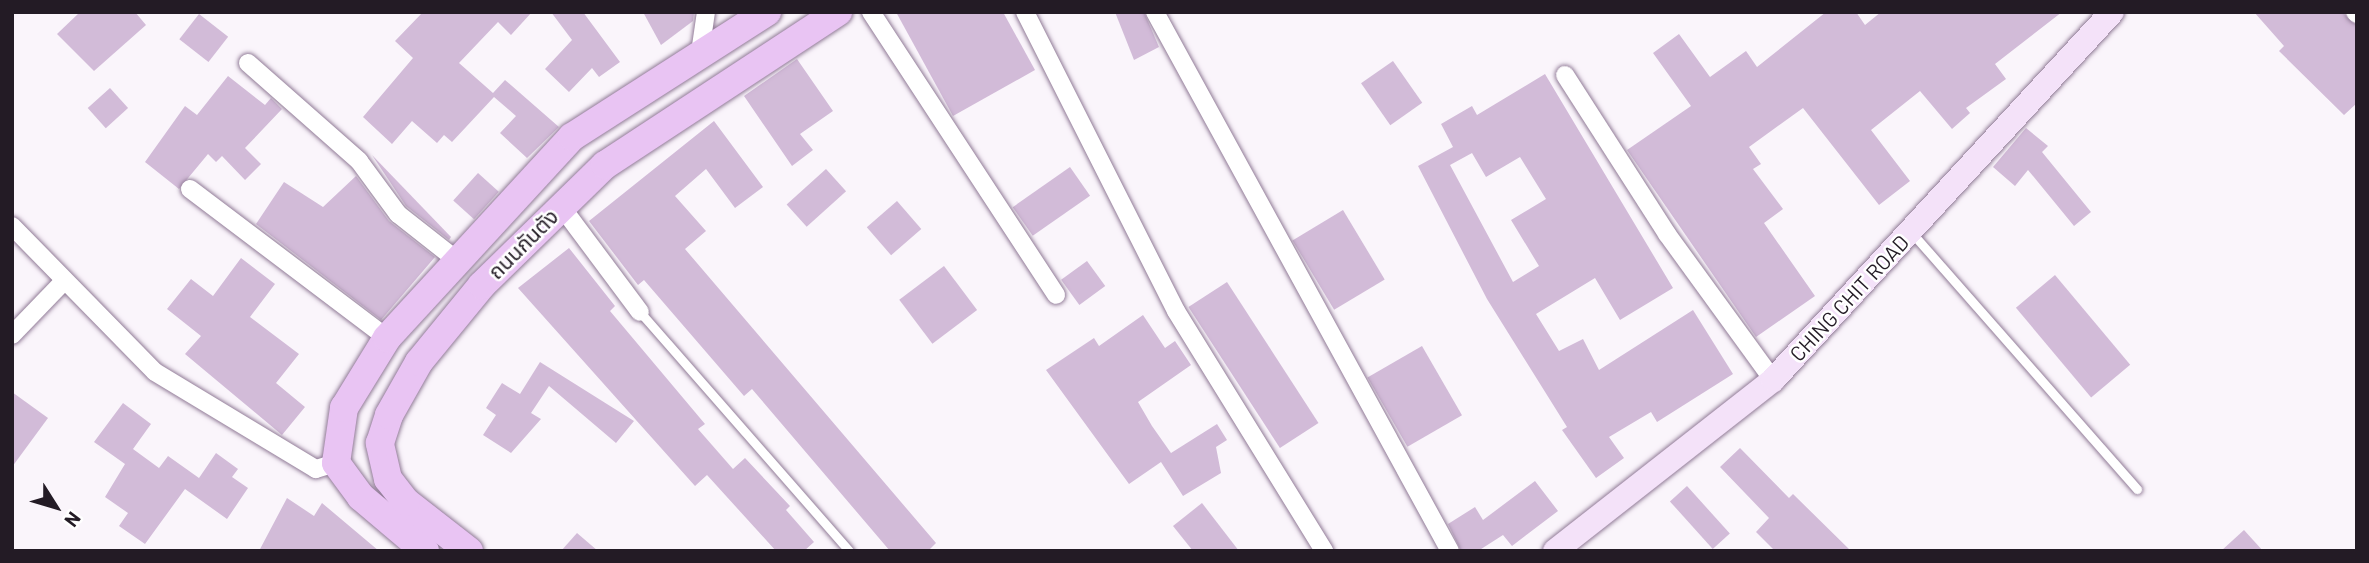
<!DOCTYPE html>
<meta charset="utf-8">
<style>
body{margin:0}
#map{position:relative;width:2369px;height:563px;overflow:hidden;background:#faf5fb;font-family:Barlow,"Noto Sans Thai",sans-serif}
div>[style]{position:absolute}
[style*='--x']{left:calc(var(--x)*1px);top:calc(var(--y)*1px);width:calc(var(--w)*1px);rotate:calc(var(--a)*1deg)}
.building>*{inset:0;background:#d2bbd8;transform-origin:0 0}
.roads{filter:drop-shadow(0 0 2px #917b97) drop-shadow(0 0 2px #917b97)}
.lane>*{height:9px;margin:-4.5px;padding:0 4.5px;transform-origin:4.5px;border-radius:4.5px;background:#fff}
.street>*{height:18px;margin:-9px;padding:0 9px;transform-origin:9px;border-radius:9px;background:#fff}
.secondary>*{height:24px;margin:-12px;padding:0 12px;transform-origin:12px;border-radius:12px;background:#f4e2f9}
.primary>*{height:28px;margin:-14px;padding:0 14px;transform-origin:14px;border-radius:14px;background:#e9c4f3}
span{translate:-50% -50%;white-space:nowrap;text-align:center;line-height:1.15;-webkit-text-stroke:5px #fff;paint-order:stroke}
.street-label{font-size:21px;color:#231b25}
.frame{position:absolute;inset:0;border:14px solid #231b25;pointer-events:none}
.north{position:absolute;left:21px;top:472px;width:70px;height:70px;-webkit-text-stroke:5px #fff;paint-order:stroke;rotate:127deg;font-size:19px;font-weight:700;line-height:28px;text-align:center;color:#231b25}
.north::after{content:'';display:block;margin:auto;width:24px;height:32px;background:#231b25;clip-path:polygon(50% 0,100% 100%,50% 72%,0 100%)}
</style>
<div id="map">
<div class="building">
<div style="clip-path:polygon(80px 12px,135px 12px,146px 25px,94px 71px,57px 34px)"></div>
<div style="clip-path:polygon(423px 12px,532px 12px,511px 35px,498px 22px,459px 63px,493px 93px,505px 80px,559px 127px,527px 158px,500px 133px,516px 116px,494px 97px,452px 142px,444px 135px,437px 143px,412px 121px,392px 144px,363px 117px,413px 58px,395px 41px)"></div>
<div style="clip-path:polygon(551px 12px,583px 12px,620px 62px,599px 77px,592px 68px,569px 92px,545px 69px,572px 40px)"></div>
<div style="clip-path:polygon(643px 12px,694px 12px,693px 21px,661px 45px)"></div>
<div style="clip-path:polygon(896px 12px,1003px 12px,1035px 70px,953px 116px)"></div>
<div style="clip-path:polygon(1115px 12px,1144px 12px,1159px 47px,1134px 60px)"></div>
<div style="clip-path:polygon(1826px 12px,1856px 12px,1865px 25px,1881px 12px,2062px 12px,1995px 64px,2006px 79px,1966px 108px,1970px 113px,1952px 129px,1920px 91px,1871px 130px,1910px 181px,1879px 205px,1803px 108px,1749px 147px,1761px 164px,1753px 169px,1783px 209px,1764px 223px,1815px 296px,1756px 337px,1627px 150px,1691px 106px,1653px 53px,1679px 34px,1710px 77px,1746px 51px,1757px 67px)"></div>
<div style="clip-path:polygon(2254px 12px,2342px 12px,2357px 26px,2357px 103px,2344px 115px,2279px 51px,2284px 46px)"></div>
<div style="left:199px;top:14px;width:37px;height:32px;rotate:38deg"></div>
<div style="clip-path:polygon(797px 59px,833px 111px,800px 134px,813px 150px,792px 166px,744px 96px)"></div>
<div style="left:1393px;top:61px;width:51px;height:39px;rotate:55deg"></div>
<div style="clip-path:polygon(evenodd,1545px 74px,1673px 288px,1620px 320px,1595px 278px,1536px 314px,1559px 351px,1583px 339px,1599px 370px,1693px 310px,1733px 374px,1657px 422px,1651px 412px,1609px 437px,1624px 458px,1596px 478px,1562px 430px,1567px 427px,1487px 299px,1418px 166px,1453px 147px,1441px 124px,1472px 106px,1477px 115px,1545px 74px,1472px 153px,1486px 177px,1520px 157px,1546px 199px,1511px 220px,1539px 266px,1513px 282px,1450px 165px,1472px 153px)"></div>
<div style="clip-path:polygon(228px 76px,265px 105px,271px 98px,282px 109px,245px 148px,261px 164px,245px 180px,222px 156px,216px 162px,208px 154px,179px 189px,145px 162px,185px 106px,197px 115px)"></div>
<div style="left:110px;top:88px;width:27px;height:30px;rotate:48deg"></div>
<div style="clip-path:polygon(714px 121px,763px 187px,735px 208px,706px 169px,675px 196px,706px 231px,685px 249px,936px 543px,928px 551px,890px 551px,752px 389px,744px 396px,644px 280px,638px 285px,589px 221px)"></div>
<div style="clip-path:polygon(2026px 128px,2048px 146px,2042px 152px,2091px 212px,2074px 226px,2028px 170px,2015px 186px,1993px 167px)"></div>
<div style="clip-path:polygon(372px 155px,451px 237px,449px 240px,406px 206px)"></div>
<div style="left:1070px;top:167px;width:35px;height:70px;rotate:55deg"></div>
<div style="left:826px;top:169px;width:30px;height:53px;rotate:48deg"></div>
<div style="left:478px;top:173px;width:28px;height:37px;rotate:42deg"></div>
<div style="clip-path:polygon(356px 176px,389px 221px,435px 257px,381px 320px,256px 224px,284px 182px,323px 207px)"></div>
<div style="left:897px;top:201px;width:37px;height:40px;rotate:49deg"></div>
<div style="left:1343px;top:210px;width:81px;height:59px;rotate:59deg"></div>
<div style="clip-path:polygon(569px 248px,615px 306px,610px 311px,705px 424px,698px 429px,733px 469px,745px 458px,790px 506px,786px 510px,814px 542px,804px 551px,776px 551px,707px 475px,695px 486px,518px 288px)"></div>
<div style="clip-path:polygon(241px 258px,275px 284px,250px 317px,299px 354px,276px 383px,305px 407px,282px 435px,185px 354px,201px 336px,167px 309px,191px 279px,213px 296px)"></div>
<div style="left:1087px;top:261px;width:31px;height:32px;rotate:54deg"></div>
<div style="left:944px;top:266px;width:55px;height:56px;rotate:53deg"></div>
<div style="left:2055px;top:275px;width:117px;height:51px;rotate:50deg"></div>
<div style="left:1227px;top:282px;width:168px;height:46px;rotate:57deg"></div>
<div style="clip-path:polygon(1143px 315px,1165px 348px,1175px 341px,1191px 365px,1138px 402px,1152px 426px,1171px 453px,1217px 424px,1227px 440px,1216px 447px,1221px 473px,1183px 496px,1161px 462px,1129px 484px,1046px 370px,1094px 338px,1099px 346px)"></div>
<div style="left:1422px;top:346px;width:80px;height:63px;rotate:60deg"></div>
<div style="clip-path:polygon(540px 362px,634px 421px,616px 443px,549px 386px,531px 413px,541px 419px,511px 453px,483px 435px,496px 415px,486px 408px,502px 383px,520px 394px)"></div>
<div style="clip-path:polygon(12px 392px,48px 418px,12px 467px)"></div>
<div style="clip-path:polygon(123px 403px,151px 424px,133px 449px,159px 468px,168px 456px,199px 478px,216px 453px,238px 469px,232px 477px,248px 488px,227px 519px,185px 489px,145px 544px,119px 526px,128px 513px,105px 497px,125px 464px,94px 442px)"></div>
<div style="clip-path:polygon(1740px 448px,1789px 498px,1793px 494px,1851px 551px,1775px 551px,1756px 532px,1769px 518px,1720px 467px)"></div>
<div style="clip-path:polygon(1535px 481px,1558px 511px,1512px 546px,1503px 535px,1478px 551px,1461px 551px,1448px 524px,1475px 507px,1483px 520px)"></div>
<div style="left:1687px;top:486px;width:64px;height:23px;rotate:48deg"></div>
<div style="clip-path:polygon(287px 498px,314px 516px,322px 503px,379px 551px,259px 551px)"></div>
<div style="clip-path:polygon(1202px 503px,1239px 551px,1193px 551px,1173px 526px)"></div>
<div style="clip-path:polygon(2244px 530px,2263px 551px,2221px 551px)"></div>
<div style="clip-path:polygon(577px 533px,598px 551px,561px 551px)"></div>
</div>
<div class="roads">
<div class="lane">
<div style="--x:1912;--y:233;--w:341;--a:48.7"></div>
<div style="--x:640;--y:312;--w:317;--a:48.8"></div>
</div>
<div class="street">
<div style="--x:871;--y:12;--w:338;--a:56.8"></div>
<div style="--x:1025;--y:12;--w:335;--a:63.2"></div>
<div style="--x:1176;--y:311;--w:282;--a:58.3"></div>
<div style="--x:1155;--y:12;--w:614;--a:61.31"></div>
<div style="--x:2355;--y:12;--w:3;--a:45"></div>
<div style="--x:700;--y:53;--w:41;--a:-81.7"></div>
<div style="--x:248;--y:63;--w:148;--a:41.4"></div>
<div style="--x:359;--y:161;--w:66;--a:53.7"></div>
<div style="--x:398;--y:214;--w:71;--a:38.2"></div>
<div style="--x:1565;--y:75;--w:189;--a:57.3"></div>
<div style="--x:1667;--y:234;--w:180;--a:54"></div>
<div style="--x:190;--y:189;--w:247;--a:37.1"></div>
<div style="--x:561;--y:206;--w:132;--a:53.3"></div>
<div style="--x:12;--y:226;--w:204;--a:45.6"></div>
<div style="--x:155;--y:372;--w:188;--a:31.1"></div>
<div style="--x:316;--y:469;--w:21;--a:-17"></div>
<div style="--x:12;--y:335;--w:75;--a:-46.1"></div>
</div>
<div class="secondary">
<div style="--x:1555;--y:551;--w:277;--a:-38.1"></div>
<div style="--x:1773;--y:380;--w:500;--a:-47.35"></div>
</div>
<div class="primary">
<div style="--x:425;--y:551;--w:84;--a:-139.8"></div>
<div style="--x:361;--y:497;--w:42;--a:-126.3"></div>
<div style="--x:336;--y:463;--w:56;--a:-81.7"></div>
<div style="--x:344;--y:408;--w:82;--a:-58.4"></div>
<div style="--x:387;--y:338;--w:273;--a:-47.4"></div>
<div style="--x:572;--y:137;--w:232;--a:-32.7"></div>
<div style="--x:469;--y:551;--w:80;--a:-142.1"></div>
<div style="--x:406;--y:502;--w:29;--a:-128"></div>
<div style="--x:388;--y:479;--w:37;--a:-103"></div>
<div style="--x:380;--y:443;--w:29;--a:-72"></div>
<div style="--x:389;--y:415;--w:61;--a:-60.5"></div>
<div style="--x:419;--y:362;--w:99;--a:-50.7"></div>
<div style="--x:482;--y:285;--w:172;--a:-44.3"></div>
<div style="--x:605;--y:165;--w:279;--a:-33.3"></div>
</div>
</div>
<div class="street-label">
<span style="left:523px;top:244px;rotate:-45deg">ถนนกันตัง</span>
<span style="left:1849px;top:298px;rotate:-47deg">CHING CHIT ROAD</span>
</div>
<div class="frame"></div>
<div class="north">N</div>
</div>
